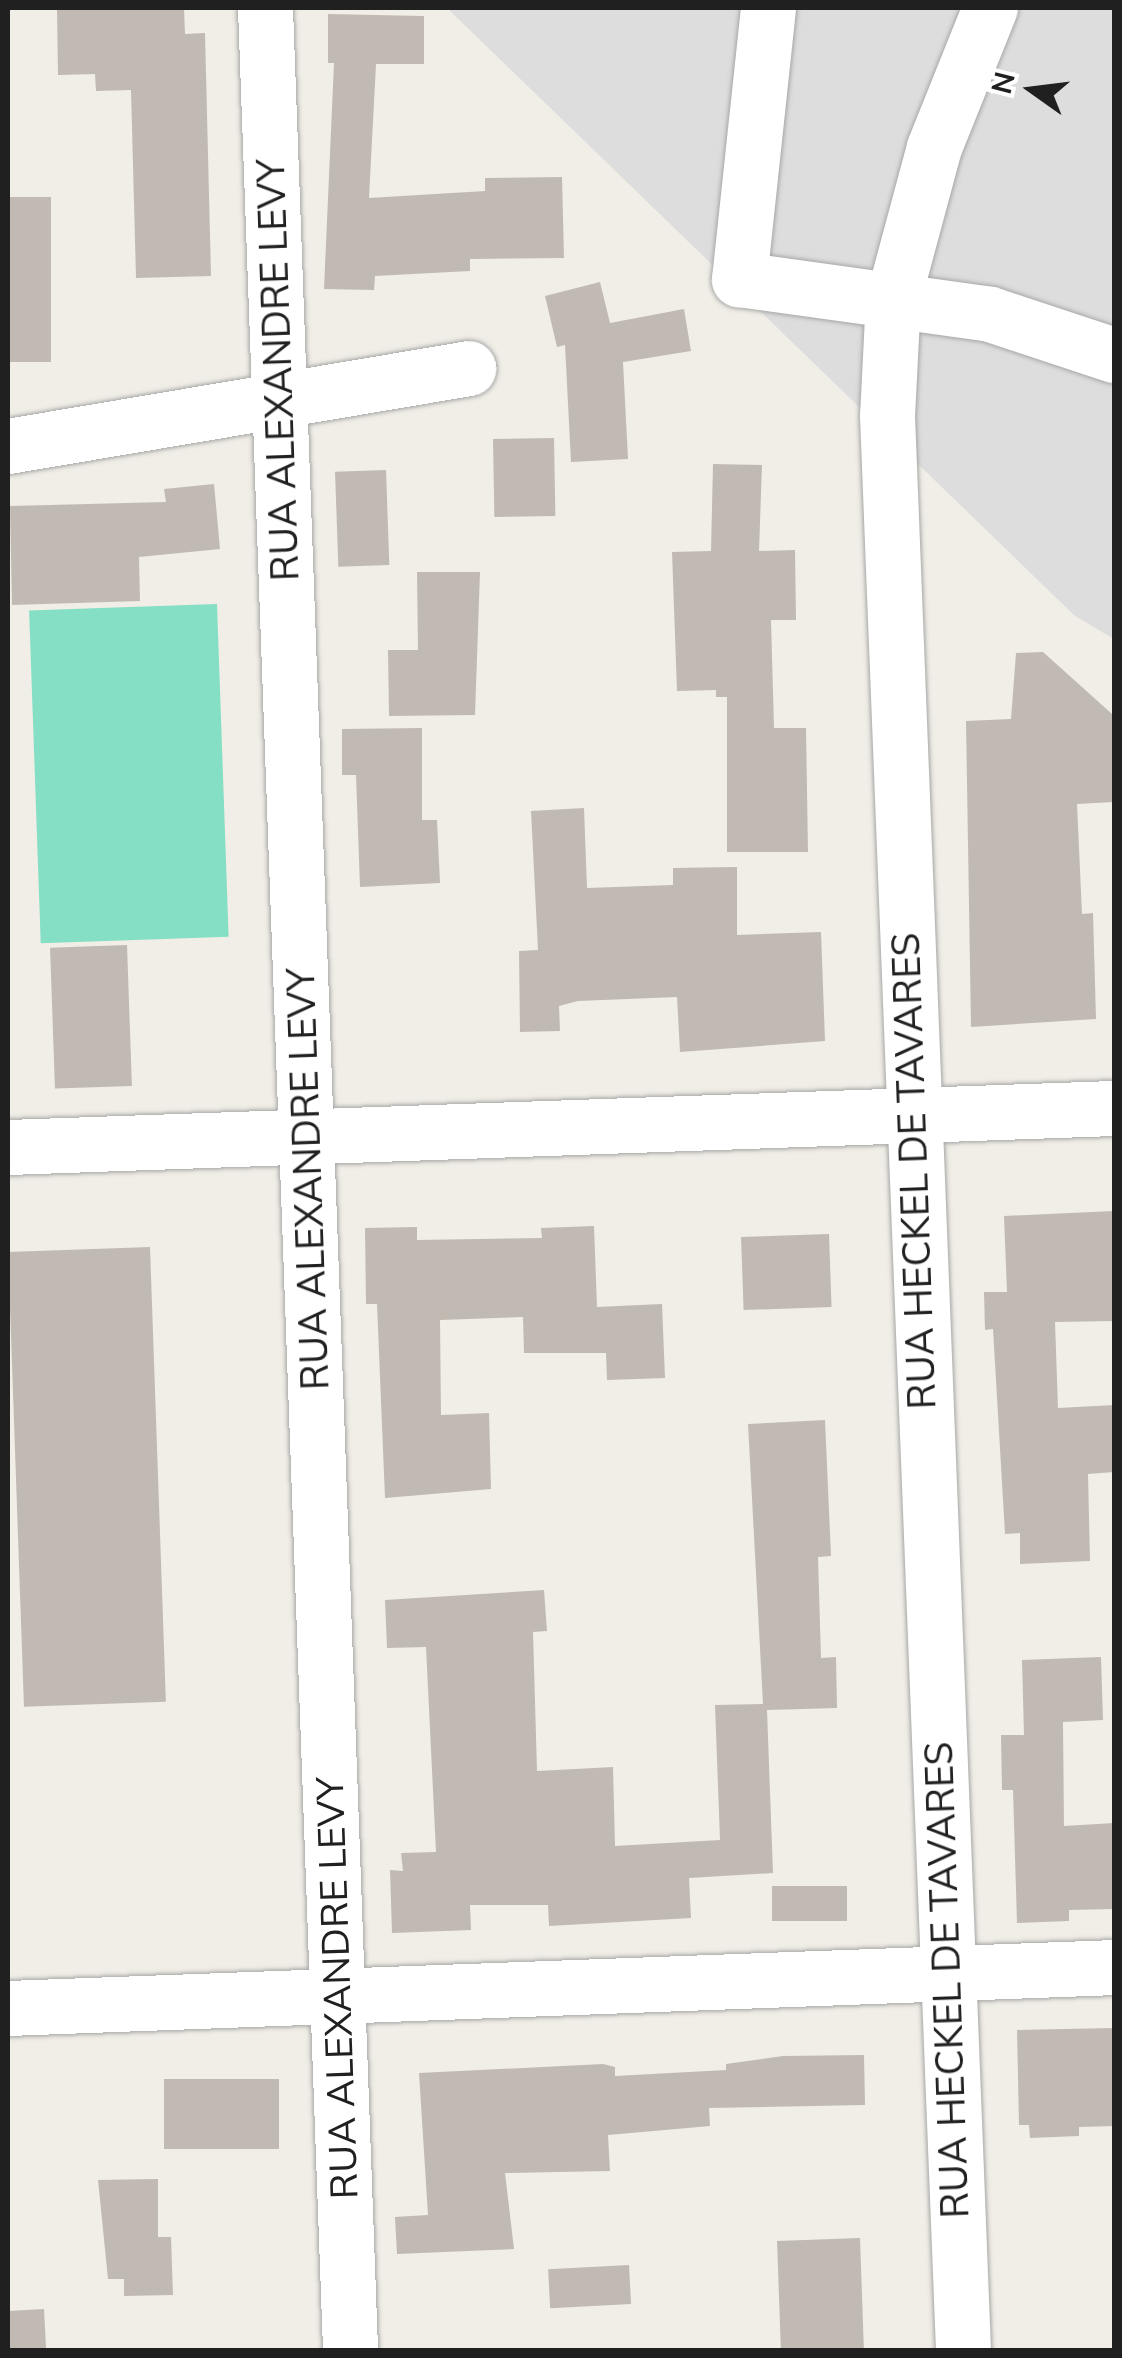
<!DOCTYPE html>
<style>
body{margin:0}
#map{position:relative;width:1122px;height:2358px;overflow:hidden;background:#f0eee6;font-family:Mulish,sans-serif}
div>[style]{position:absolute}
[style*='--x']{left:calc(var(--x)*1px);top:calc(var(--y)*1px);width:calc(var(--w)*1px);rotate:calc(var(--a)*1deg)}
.residential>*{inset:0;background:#dedddd}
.pitch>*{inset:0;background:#84dfc4;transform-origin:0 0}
.building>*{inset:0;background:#c1bab2;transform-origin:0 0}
.roads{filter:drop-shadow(0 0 2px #a7a7a7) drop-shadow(0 0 2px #a7a7a7)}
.minor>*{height:55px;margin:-27.5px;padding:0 27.5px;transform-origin:27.5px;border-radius:27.5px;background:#fff}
span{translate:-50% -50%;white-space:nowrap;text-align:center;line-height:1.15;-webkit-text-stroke:8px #fff;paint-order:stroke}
.street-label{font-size:38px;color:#202020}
.frame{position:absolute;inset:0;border:10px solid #202020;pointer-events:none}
.north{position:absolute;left:982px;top:40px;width:100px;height:100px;-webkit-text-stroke:8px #fff;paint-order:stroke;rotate:284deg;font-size:28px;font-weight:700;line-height:40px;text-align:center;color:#202020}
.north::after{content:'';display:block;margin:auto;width:35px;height:45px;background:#202020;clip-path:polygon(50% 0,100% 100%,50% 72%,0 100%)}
</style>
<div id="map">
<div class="residential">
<div style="clip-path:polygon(447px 8px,1114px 8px,1114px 639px,1075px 616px)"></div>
</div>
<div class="pitch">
<div style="left:217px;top:604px;width:333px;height:188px;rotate:88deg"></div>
</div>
<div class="building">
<div style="clip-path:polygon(57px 8px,184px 8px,185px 34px,205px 33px,211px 276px,136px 278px,131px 90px,96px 91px,95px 74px,58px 75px)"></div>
<div style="clip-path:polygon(328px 14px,424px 16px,424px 64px,376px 64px,369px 198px,485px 191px,485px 178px,562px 177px,564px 258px,470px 259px,470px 271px,375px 276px,374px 290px,324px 289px,334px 63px,328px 63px)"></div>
<div style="left:8px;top:197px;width:43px;height:165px"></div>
<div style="clip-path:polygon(600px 282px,610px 323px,684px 309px,691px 351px,623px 362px,628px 459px,571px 462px,565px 345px,557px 347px,545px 296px)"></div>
<div style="left:554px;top:438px;width:78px;height:61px;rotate:89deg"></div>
<div style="clip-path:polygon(713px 464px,762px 465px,759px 551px,795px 550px,796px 620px,771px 620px,774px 728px,806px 728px,808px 852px,727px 852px,727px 697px,716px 697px,716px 690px,677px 691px,672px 552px,711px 551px)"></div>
<div style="left:386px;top:470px;width:95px;height:51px;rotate:88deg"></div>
<div style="clip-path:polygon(214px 484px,220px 549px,139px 557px,140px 601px,12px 605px,10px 506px,166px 502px,164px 489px)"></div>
<div style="clip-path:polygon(417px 572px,480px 572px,475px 715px,389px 716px,388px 650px,418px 650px)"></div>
<div style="clip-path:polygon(1043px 652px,1112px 714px,1114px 727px,1114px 802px,1077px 804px,1082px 914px,1093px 913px,1096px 1019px,971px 1027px,966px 721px,1011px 719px,1016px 653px)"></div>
<div style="clip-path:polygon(422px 728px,422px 820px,437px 820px,440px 883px,360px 887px,356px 775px,342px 775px,342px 729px)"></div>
<div style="clip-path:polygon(584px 808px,587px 888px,673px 885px,673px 868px,737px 867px,737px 935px,821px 932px,825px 1041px,680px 1052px,677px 997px,578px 1001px,559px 1006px,560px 1031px,520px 1032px,519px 951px,538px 950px,531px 811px)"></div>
<div style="left:127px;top:945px;width:141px;height:77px;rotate:88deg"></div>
<div style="clip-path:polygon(1114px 1211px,1114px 1321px,1055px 1322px,1058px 1408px,1114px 1405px,1114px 1472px,1088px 1474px,1090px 1561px,1020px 1564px,1020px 1533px,1005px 1534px,993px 1329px,985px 1330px,984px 1292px,1007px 1292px,1004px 1216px)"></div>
<div style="clip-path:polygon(594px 1226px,597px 1307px,662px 1304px,665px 1378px,607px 1380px,606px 1353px,524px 1353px,523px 1317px,440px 1320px,441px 1415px,489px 1413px,491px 1489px,385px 1498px,377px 1304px,366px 1304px,365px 1228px,417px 1227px,417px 1240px,542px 1238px,541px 1228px)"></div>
<div style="left:829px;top:1234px;width:73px;height:88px;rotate:88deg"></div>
<div style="left:150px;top:1247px;width:455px;height:142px;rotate:88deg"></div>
<div style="clip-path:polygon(825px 1420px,831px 1556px,818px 1557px,821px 1658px,836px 1657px,837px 1708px,767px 1710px,773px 1873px,689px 1878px,691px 1918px,549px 1926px,548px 1905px,470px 1905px,471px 1930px,392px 1933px,390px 1870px,403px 1871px,401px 1853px,436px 1852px,426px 1647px,387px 1648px,385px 1600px,544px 1590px,547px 1631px,533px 1632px,537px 1771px,613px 1767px,615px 1846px,720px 1840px,715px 1705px,763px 1704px,748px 1424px)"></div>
<div style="clip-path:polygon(1101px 1657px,1103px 1720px,1063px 1722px,1064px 1826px,1114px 1823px,1114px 1909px,1069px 1910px,1069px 1921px,1017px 1923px,1013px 1790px,1002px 1790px,1001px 1735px,1024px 1735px,1022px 1660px)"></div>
<div style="left:847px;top:1886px;width:35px;height:75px;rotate:90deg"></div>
<div style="clip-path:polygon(1114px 2028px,1114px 2126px,1079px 2127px,1079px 2136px,1030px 2138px,1029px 2125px,1019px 2125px,1017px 2030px)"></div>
<div style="clip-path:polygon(864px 2055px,865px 2105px,709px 2108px,710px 2126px,608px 2135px,610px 2171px,505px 2173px,514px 2249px,397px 2254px,395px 2217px,428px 2215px,419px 2073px,603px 2064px,615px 2067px,615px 2076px,726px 2070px,726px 2064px,783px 2056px)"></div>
<div style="left:164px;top:2079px;width:115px;height:70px"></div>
<div style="clip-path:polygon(158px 2179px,158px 2237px,171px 2237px,173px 2295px,124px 2296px,124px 2279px,108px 2279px,98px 2180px)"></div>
<div style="left:860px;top:2238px;width:112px;height:83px;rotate:88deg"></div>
<div style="left:629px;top:2265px;width:39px;height:81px;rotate:87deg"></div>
<div style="left:44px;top:2309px;width:41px;height:36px;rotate:87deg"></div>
</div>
<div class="roads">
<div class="minor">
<div style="--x:265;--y:8;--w:2344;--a:87.92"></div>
<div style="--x:768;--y:8;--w:273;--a:96.1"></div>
<div style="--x:739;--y:279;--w:253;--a:7.9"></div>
<div style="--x:990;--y:314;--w:131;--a:18.3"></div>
<div style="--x:8;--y:446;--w:467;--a:-9.6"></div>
<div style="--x:8;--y:1147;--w:1107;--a:-2.02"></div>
<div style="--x:8;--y:2008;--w:1107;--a:-2.12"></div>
<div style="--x:963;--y:2350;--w:1935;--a:-92.25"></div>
<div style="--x:887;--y:416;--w:117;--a:-87.1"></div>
<div style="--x:893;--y:299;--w:157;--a:-74.9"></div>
<div style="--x:934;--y:147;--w:150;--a:-68.1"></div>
</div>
</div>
<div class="street-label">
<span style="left:278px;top:370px;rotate:-92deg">RUA ALEXANDRE LEVY</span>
<span style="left:914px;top:1171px;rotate:-92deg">RUA HECKEL DE TAVARES</span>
<span style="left:308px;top:1179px;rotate:-92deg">RUA ALEXANDRE LEVY</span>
<span style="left:947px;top:1980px;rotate:-92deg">RUA HECKEL DE TAVARES</span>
<span style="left:337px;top:1988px;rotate:-92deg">RUA ALEXANDRE LEVY</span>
</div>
<div class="frame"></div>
<div class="north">N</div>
</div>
